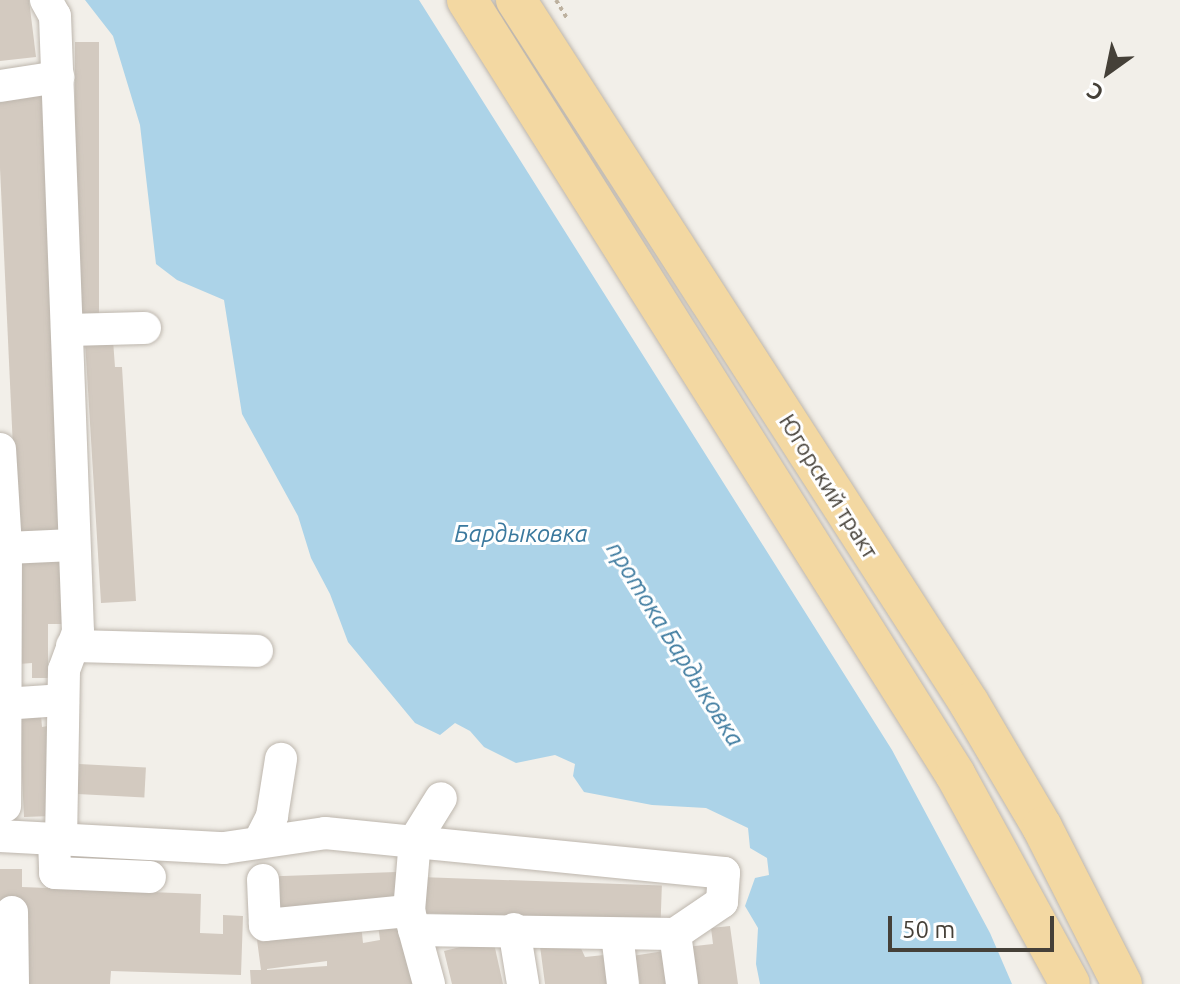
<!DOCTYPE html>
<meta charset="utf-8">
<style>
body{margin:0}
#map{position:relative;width:1180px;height:984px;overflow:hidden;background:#f2efe9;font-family:Ubuntu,sans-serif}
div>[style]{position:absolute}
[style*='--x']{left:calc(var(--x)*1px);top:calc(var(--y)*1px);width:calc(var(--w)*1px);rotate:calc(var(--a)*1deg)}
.water>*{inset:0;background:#acd3e8}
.building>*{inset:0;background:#d3cac0;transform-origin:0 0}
.path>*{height:4px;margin-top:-2px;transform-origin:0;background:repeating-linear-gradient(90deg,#bdb19f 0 4px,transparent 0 8px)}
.roads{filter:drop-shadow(0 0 2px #bdb6ad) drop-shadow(0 0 2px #bdb6ad)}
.minor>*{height:32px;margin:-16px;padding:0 16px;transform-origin:16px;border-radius:16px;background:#fff}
.major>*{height:40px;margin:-20px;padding:0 20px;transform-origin:20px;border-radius:20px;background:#f3d8a2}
span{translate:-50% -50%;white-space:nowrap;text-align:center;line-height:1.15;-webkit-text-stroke:6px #fff;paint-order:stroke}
.street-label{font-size:22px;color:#454038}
.water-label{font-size:24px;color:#3b799e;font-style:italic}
.north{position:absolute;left:1068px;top:32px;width:80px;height:80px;-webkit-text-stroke:6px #fff;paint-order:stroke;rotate:213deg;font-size:22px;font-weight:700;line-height:32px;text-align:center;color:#454038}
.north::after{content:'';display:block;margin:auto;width:28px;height:36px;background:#454038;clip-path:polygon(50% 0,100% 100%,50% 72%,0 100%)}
.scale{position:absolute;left:888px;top:916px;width:166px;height:36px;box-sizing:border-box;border:4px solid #454038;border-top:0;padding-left:10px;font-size:24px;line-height:28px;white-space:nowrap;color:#454038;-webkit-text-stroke:6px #fff;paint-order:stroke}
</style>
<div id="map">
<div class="water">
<div style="clip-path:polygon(85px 0,419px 0,892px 750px,990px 933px,1012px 984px,760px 984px,756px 964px,758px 928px,745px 906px,755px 878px,769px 875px,767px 858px,750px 848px,748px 828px,706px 808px,652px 805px,584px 792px,573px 776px,575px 764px,555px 755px,516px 763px,484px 747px,470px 731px,455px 723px,440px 735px,415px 723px,348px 642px,330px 594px,311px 558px,298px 516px,242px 414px,224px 300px,177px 280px,156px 264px,140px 125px,113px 36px)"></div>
</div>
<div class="building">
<div style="clip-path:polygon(0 0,29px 0,36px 57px,0 61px)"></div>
<div style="left:75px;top:42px;width:24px;height:271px"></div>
<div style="clip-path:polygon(44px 96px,64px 531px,17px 534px,0 168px,0 98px)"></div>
<div style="clip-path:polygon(113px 340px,115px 367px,122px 367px,136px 601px,101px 603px,85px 341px)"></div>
<div style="clip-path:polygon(19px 557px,64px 557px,65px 624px,48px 624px,48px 678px,32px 678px,32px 663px,19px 664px)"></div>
<div style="clip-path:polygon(41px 715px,42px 727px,48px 726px,52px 816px,24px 817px,19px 716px)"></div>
<div style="left:79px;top:764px;width:67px;height:30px;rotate:3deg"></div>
<div style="clip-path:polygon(0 869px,22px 869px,22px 887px,201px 894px,200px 933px,223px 934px,223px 915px,243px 916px,241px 975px,111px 971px,110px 984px,19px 984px,0 903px)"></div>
<div style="left:396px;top:872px;width:32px;height:127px;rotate:88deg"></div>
<div style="left:420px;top:877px;width:242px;height:36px;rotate:2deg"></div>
<div style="clip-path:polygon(evenodd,400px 922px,416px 984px,251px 984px,250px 970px,261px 970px,257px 940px,361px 924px,363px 943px,380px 940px,378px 924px,400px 922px,327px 961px,327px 966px,267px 970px,267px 969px,327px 961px)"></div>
<div style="clip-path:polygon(730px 926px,738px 984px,690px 984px,686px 947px,713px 944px,711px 928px)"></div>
<div style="clip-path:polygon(493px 939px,503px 984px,452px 984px,444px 951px)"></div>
<div style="clip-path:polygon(579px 944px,585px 957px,604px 955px,610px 984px,545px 984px,540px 946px)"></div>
<div style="left:664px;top:951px;width:33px;height:29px;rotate:81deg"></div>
</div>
<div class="path">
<div style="--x:556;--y:0;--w:21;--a:59"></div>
</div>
<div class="roads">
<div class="minor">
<div style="--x:46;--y:0;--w:18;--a:61"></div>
<div style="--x:55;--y:16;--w:616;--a:87.86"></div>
<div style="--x:78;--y:632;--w:40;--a:110.2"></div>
<div style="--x:64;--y:670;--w:169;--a:91"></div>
<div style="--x:0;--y:86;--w:59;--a:-8.8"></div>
<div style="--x:67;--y:330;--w:78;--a:-1.5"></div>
<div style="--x:0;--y:449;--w:99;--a:86.5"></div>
<div style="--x:6;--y:548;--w:258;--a:90.2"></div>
<div style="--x:6;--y:548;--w:68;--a:-2.5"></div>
<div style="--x:72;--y:646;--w:185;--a:1.5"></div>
<div style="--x:4;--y:704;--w:59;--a:-3.9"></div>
<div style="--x:0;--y:836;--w:224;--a:3.1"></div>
<div style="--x:224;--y:848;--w:102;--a:-8.4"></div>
<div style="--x:325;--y:833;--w:401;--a:5.7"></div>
<div style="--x:724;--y:873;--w:29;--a:94"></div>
<div style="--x:722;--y:902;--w:57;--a:145.8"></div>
<div style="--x:675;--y:934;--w:261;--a:-179.1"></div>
<div style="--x:54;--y:839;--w:34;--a:88"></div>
<div style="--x:55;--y:873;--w:95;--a:2.4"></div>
<div style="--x:259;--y:842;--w:29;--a:-63"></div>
<div style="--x:272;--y:816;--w:58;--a:-81"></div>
<div style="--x:263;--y:880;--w:45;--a:87.5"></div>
<div style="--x:265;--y:925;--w:145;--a:-5.6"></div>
<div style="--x:12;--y:912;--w:72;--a:89.2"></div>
<div style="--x:514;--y:929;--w:56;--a:80.7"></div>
<div style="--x:617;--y:934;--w:50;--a:83.2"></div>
<div style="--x:675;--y:934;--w:50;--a:82"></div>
<div style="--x:429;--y:984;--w:76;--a:-105.3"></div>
<div style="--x:409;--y:911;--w:71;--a:-85.2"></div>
<div style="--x:415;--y:840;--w:49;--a:-58.2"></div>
</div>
<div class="major">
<div style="--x:467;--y:0;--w:915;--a:57.77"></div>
<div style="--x:955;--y:774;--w:239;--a:61.3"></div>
<div style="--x:516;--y:0;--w:836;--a:57.2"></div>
<div style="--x:969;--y:703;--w:144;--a:59.5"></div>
<div style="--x:1042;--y:827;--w:176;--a:63"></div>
</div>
</div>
<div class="street-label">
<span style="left:829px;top:486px;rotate:58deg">Югорский тракт</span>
</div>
<div class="water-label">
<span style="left:521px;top:534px">Бардыковка</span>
<span style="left:675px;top:644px;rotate:58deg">протока Бардыковка</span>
</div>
<div class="north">С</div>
<div class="scale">50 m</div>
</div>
